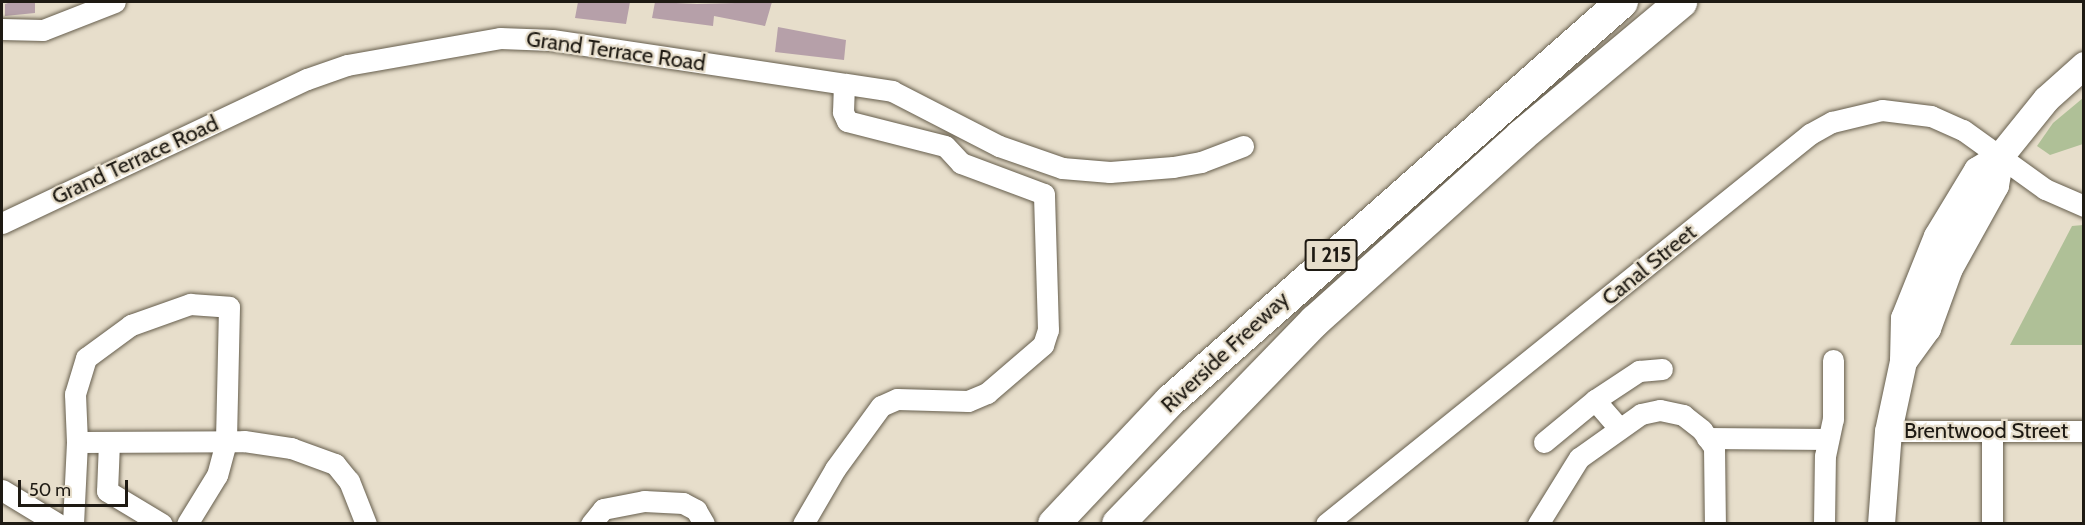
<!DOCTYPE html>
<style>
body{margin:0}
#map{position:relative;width:2085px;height:525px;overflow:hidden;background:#e7decb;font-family:Cabin,sans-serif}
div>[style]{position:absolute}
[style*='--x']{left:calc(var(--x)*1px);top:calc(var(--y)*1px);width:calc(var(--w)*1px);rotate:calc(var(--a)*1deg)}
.green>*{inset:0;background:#afc097}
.building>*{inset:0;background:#b6a0a9}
.roads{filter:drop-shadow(0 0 2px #665e4d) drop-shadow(0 0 2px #665e4d)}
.minor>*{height:21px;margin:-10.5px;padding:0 10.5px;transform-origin:10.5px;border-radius:10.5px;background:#fff}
.major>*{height:27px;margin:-13.5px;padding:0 13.5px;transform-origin:13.5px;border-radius:13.5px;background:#fff}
.highway>*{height:32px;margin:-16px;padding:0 16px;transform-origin:16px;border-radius:16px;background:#fff}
span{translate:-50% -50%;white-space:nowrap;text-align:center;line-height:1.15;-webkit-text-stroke:4.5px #e7decb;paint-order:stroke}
.shield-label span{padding:2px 4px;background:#e7decb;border:2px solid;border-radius:4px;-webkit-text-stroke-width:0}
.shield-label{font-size:21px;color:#1e1a13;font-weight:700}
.street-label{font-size:22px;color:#1e1a13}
.frame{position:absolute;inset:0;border:3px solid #1e1a13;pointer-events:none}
.scale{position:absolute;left:18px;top:480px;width:110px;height:27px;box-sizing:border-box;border:3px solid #1e1a13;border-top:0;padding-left:8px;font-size:18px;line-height:21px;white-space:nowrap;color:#1e1a13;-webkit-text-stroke:4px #e7decb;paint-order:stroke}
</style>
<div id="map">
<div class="green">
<div style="clip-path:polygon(2083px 98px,2083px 144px,2050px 155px,2037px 146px,2053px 123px)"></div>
<div style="clip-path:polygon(2083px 225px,2083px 345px,2010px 345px,2072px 226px)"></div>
</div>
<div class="building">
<div style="clip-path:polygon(11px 2px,35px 2px,35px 13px,5px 16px,5px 4px)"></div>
<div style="clip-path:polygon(578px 2px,630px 2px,626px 24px,575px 18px)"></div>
<div style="clip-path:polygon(655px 2px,697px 4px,772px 2px,765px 26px,714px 16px,713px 26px,652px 18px)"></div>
<div style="clip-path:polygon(778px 27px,846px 40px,844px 60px,775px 52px)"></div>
</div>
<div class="roads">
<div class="minor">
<div style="--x:2;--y:29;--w:41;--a:1.4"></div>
<div style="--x:43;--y:30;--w:77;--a:-21.3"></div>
<div style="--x:2;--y:223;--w:337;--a:-25.3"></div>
<div style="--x:307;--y:79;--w:42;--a:-19.3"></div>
<div style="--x:347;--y:65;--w:155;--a:-10"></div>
<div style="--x:500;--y:38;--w:52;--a:2.2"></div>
<div style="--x:552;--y:40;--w:344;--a:8.5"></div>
<div style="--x:892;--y:91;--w:120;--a:27.2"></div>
<div style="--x:999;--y:146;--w:67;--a:19.2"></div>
<div style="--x:1062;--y:168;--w:48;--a:4.8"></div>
<div style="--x:1110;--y:172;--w:63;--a:-4.5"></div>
<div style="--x:1173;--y:167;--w:28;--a:-10"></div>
<div style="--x:1201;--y:162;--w:45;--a:-20.9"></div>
<div style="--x:1619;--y:428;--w:37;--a:-131"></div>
<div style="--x:1595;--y:400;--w:53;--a:-33.4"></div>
<div style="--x:1639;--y:371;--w:23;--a:-5"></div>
<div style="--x:1888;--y:431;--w:196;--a:0"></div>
<div style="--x:1707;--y:438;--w:121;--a:0.5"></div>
<div style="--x:77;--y:442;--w:48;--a:-92.4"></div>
<div style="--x:75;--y:394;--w:38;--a:-73"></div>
<div style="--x:86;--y:358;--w:56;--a:-36.3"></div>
<div style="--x:131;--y:325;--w:63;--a:-19.6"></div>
<div style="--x:190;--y:304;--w:39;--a:4"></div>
<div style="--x:229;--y:307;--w:135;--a:91.3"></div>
<div style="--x:226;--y:442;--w:34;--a:105"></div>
<div style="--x:217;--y:475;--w:57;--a:121.5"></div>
<div style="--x:109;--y:442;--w:49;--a:92.3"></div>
<div style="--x:107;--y:491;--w:64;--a:31"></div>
<div style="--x:1544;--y:442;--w:66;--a:-39.5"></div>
<div style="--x:2;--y:490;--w:66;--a:31.3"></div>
<div style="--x:73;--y:524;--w:82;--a:-87.2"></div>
<div style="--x:77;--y:442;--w:167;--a:-0.3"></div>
<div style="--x:244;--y:441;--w:48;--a:8.5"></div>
<div style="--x:291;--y:448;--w:47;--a:20"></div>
<div style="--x:335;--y:464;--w:22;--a:51"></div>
<div style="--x:349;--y:481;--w:46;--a:68.4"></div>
<div style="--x:591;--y:524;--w:19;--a:-51"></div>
<div style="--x:603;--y:509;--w:42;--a:-11"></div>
<div style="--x:644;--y:501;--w:39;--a:3"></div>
<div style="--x:683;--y:503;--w:15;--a:28"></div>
<div style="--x:696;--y:510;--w:16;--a:60"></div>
<div style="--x:803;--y:524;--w:64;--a:-59.8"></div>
<div style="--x:835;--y:469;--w:78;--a:-53.9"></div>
<div style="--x:881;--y:406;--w:17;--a:-24"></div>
<div style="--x:897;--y:399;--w:71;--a:1.6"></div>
<div style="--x:968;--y:401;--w:21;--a:-23"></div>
<div style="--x:987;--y:393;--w:74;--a:-40.6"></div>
<div style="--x:1043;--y:345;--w:16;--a:-72"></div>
<div style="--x:1048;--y:330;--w:136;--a:-91.7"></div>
<div style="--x:1044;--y:194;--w:89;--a:-159.5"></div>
<div style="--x:961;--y:163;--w:23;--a:-133"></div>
<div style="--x:945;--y:146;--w:101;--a:-165.7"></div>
<div style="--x:847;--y:121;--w:10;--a:-114"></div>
<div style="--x:843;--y:112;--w:28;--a:-88"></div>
<div style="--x:1326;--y:524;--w:622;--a:-38.86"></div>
<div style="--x:1810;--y:134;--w:25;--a:-29"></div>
<div style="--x:1832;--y:122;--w:51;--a:-13.5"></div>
<div style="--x:1882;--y:110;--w:49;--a:7"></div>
<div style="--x:1931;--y:116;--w:35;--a:24"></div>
<div style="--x:1963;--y:130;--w:101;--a:35.7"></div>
<div style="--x:2045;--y:189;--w:43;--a:23.6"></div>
<div style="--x:1538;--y:524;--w:78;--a:-58.2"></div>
<div style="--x:1579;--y:458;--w:76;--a:-35.4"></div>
<div style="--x:1641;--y:414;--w:19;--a:-12"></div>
<div style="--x:1660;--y:410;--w:24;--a:12"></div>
<div style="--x:1683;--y:415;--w:24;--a:38"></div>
<div style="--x:1702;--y:430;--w:21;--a:55"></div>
<div style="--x:1714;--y:447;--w:77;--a:89.3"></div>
<div style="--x:1824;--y:524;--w:68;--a:-89.2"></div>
<div style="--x:1825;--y:456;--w:38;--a:-78"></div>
<div style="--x:1833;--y:419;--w:59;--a:-90"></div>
<div style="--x:1992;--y:524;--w:93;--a:-90"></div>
</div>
<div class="major">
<div style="--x:1903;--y:361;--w:41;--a:-54"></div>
<div style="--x:1927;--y:328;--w:64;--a:-69.9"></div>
<div style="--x:1949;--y:268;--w:95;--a:-61"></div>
<div style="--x:1995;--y:185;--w:29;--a:-80"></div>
<div style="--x:1881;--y:524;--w:93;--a:-85.7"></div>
<div style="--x:1888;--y:431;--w:72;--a:-77.9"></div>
<div style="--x:1903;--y:361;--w:43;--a:-88.7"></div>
<div style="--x:1904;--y:318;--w:88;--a:-68.1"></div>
<div style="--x:1937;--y:236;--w:77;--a:-58.8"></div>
<div style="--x:1977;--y:170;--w:27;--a:-31"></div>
<div style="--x:2000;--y:156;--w:73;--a:-51.1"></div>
<div style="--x:2046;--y:99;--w:51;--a:-41.8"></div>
</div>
<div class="highway">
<div style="--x:1054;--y:524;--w:169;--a:-46.7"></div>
<div style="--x:1170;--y:401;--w:603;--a:-41.44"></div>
<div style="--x:1118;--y:524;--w:283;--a:-45.9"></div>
<div style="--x:1315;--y:321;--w:277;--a:-41.9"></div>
<div style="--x:1521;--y:136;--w:209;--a:-39.9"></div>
</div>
</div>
<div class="shield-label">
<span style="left:1331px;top:255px">I 215</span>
</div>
<div class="street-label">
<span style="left:616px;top:51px;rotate:8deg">Grand Terrace Road</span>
<span style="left:135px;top:160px;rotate:-25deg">Grand Terrace Road</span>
<span style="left:1649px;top:265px;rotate:-39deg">Canal Street</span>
<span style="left:1225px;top:352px;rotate:-43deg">Riverside Freeway</span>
<span style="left:1986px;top:431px">Brentwood Street</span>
</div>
<div class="frame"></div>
<div class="scale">50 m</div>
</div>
